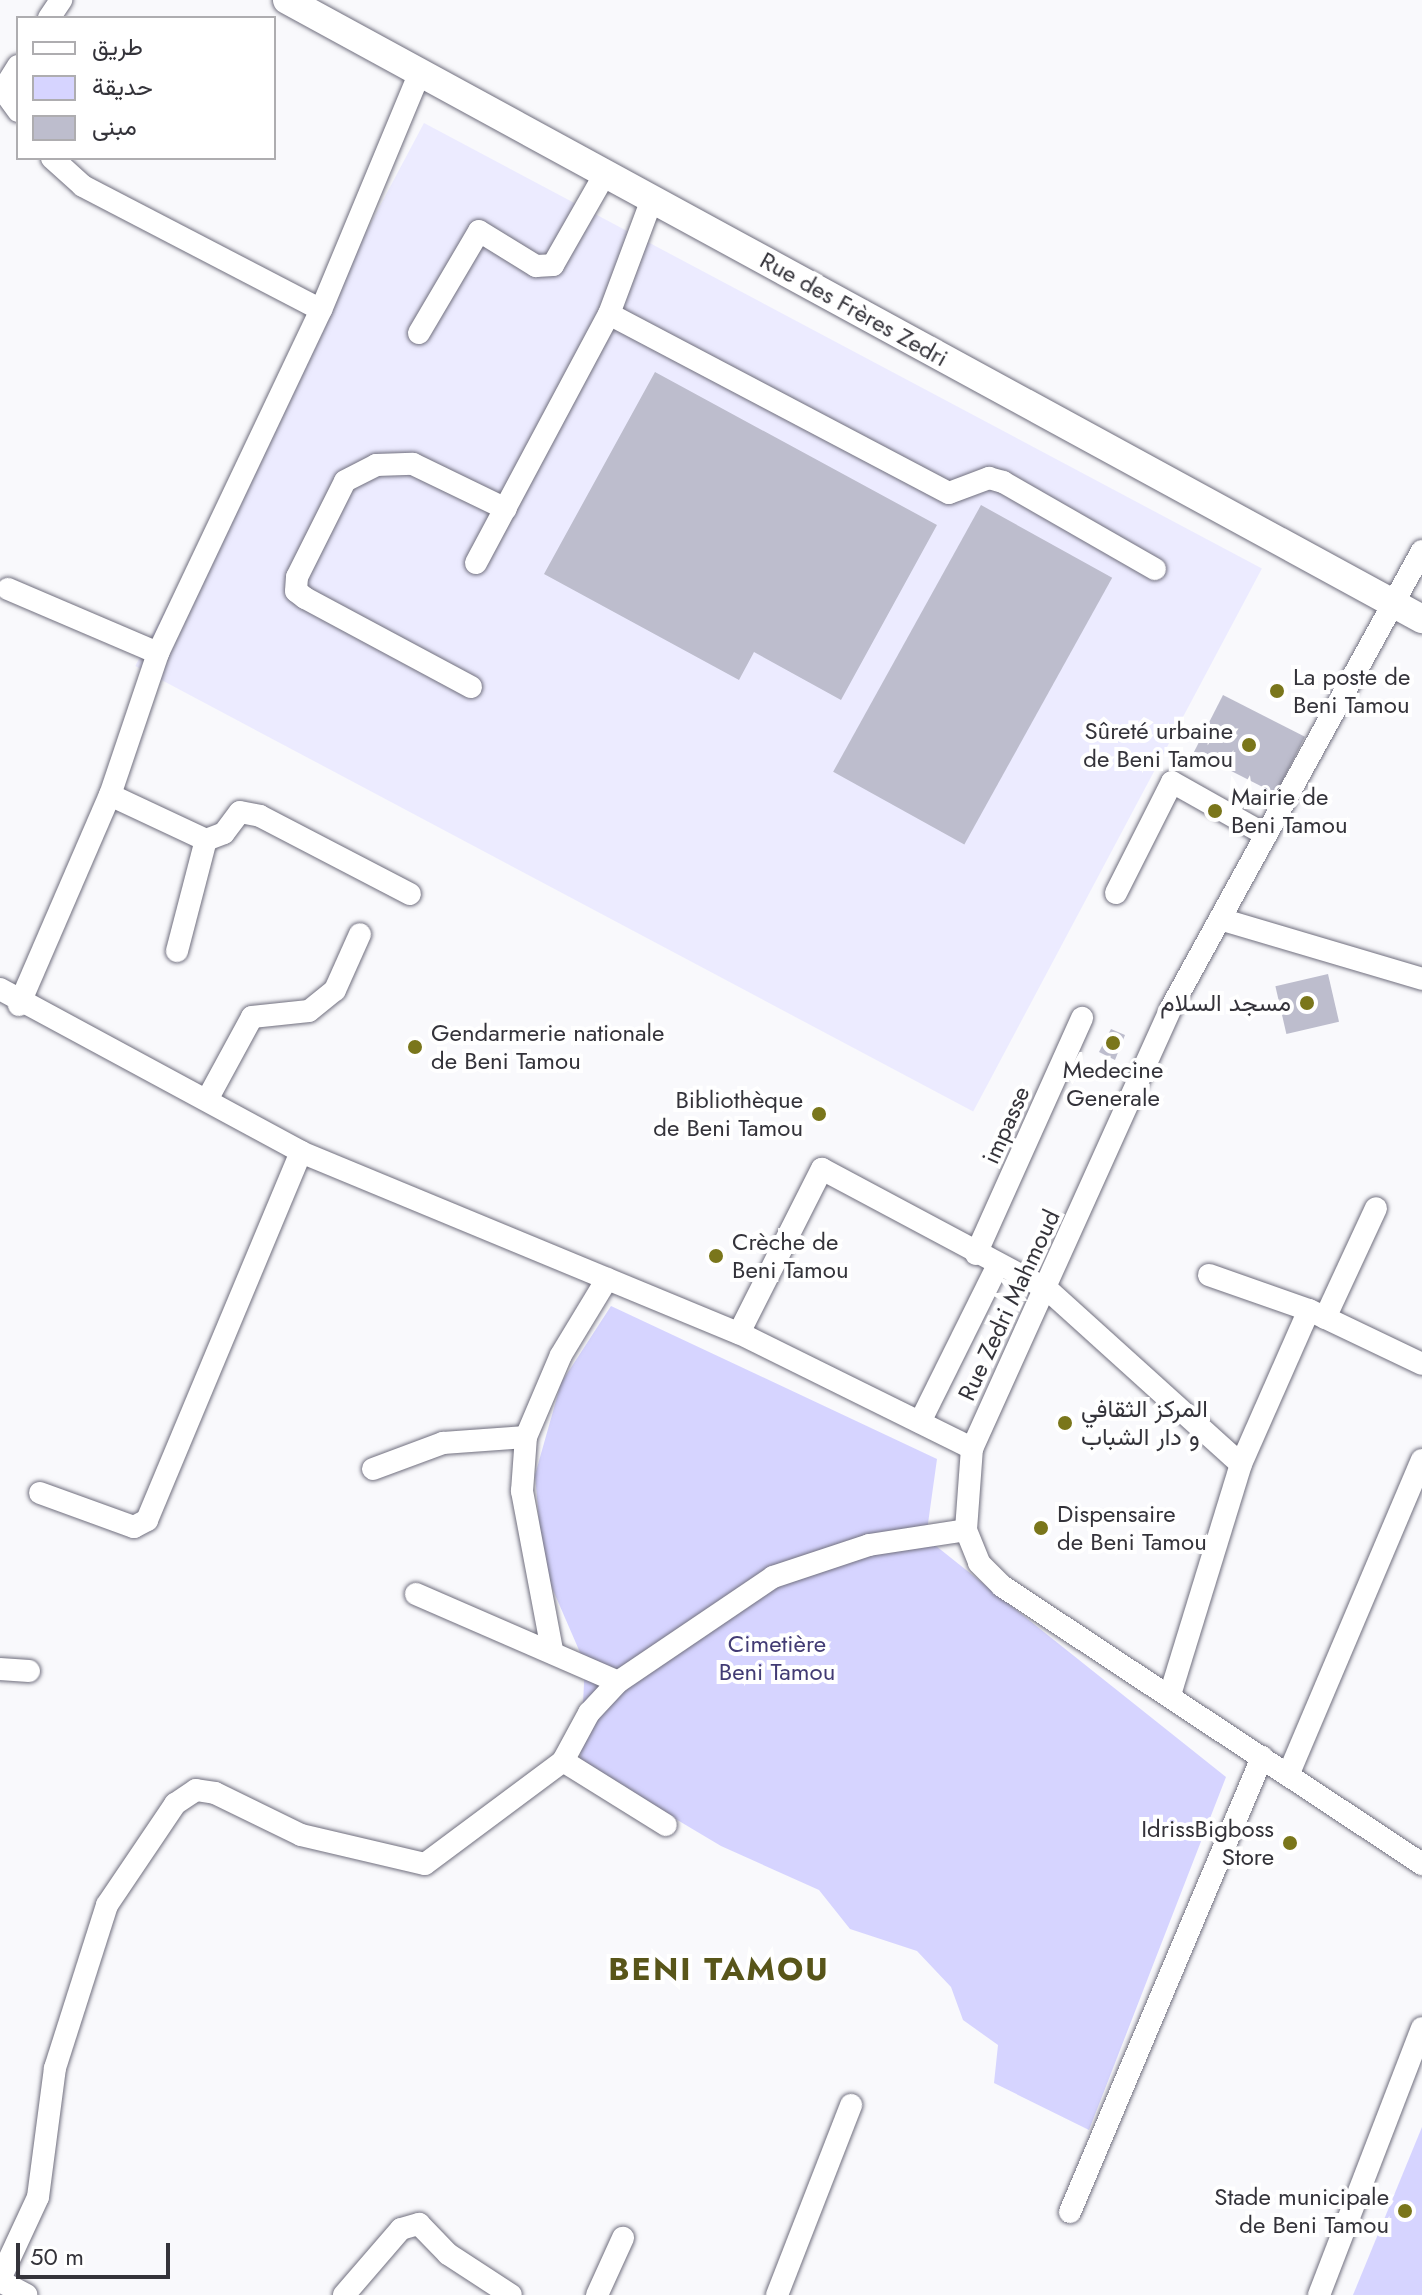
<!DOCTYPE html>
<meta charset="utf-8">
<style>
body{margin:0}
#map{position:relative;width:1422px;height:2295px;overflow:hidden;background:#f9f9fc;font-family:Jost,Vazirmatn,sans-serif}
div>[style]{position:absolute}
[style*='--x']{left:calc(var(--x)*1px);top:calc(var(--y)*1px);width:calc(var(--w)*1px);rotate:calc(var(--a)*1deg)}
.built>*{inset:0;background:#ecebff;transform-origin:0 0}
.green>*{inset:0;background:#d6d4ff}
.building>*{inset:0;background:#bdbdcd;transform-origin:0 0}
.roads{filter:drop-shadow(0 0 2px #706f7e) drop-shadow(0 0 2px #706f7e)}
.minor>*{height:22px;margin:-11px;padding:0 11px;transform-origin:11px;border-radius:11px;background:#fff}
.major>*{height:28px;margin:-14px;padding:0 14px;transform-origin:14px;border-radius:14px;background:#fff}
.dots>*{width:22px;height:22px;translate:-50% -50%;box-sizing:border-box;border:4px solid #fff;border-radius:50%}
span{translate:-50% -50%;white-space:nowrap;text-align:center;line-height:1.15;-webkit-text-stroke:8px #fff;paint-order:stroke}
.street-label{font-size:24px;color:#34333a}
.poi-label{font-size:24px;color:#34333a}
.left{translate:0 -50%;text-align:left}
.right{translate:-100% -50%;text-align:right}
.park-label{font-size:24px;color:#423b74}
.district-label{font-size:32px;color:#585519;font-weight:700;letter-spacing:2px}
.legend{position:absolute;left:16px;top:16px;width:260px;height:144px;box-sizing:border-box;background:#fff;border:2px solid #aeadb0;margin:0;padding:10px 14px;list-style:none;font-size:24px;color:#34333a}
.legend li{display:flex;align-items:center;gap:16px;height:40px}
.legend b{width:40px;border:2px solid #aeadb0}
.scale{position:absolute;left:16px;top:2243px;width:154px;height:36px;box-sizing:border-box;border:4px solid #34333a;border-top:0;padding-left:10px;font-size:24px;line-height:28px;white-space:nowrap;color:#34333a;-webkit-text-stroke:6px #fff;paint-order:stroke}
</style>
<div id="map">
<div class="built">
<div style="left:424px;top:123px;width:949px;height:615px;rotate:28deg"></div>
</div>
<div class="green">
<div style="clip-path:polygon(611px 1306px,937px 1459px,926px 1538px,1226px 1777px,1089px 2130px,994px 2083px,998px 2045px,963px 2020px,951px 1987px,917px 1951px,850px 1929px,819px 1890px,721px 1846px,580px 1762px,585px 1664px,543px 1567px,535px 1475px,561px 1383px)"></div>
<div style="clip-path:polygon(1422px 2127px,1422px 2295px,1353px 2295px)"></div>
</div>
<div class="building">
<div style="clip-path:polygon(655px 372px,937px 525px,841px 700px,754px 652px,739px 680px,544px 574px)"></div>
<div style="left:981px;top:505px;width:150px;height:305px;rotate:29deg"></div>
<div style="left:1223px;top:695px;width:92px;height:64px;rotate:27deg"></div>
<div style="left:1328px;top:974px;width:49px;height:54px;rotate:77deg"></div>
<div style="clip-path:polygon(1111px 1029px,1125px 1035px,1115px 1060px,1099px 1052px)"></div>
</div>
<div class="roads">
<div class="minor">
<div style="--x:49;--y:18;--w:22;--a:-56"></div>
<div style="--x:18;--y:66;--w:28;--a:122"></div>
<div style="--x:3;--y:90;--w:26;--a:54"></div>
<div style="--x:52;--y:158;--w:42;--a:42.1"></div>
<div style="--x:83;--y:186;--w:268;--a:27.5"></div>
<div style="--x:609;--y:314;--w:384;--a:27.8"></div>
<div style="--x:949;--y:493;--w:43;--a:-20.6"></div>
<div style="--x:989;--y:478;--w:15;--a:16"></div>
<div style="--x:1003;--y:482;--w:175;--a:29.8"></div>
<div style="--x:419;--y:333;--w:118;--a:-59.5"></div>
<div style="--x:479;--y:231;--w:67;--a:31.6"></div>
<div style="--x:536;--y:266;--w:17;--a:-3"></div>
<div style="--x:553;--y:265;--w:105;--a:-60.3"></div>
<div style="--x:1422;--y:551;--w:521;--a:118.78"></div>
<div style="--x:1171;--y:1008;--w:483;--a:114.3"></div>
<div style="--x:972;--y:1448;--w:82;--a:94.2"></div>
<div style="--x:966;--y:1530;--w:35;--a:68"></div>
<div style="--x:979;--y:1563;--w:33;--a:45"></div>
<div style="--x:1002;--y:1586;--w:504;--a:33.5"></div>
<div style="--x:476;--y:563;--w:282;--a:-61.9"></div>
<div style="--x:609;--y:314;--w:123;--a:-69.5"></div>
<div style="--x:8;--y:589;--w:163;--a:23.1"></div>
<div style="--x:471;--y:687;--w:188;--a:-151.8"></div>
<div style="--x:305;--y:598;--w:11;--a:-142"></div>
<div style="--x:296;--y:591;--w:14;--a:-86"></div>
<div style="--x:297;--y:577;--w:107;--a:-63.4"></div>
<div style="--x:345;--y:481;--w:35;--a:-27"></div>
<div style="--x:376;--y:465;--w:37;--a:-2"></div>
<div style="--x:413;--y:464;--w:103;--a:25.8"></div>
<div style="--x:110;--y:795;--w:106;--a:25.1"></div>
<div style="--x:206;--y:840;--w:19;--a:-21"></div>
<div style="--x:224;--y:833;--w:26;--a:-53"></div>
<div style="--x:240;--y:812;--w:20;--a:11"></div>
<div style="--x:260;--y:816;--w:169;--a:27.5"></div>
<div style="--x:1116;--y:893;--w:124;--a:-63.2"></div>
<div style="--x:1172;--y:782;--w:108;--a:29.4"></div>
<div style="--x:1220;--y:919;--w:211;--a:16.5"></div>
<div style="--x:177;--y:951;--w:115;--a:-75.4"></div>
<div style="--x:0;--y:989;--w:342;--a:28.4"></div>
<div style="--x:301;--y:1152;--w:474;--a:22.5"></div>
<div style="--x:739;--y:1333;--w:260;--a:26.3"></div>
<div style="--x:19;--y:1005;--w:229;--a:-66.6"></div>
<div style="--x:110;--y:795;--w:150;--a:-71.3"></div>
<div style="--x:158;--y:653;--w:380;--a:-64.6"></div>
<div style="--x:321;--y:310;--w:258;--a:-67.4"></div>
<div style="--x:208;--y:1098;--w:92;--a:-61.5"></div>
<div style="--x:252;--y:1017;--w:57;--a:-6"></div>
<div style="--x:309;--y:1011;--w:33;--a:-39"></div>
<div style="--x:335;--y:990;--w:61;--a:-65.9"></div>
<div style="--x:976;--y:1254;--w:259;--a:-65.8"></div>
<div style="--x:1209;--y:1275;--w:106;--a:19.3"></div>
<div style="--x:1309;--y:1310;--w:125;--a:25.5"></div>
<div style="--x:1325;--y:1318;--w:121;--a:-65.1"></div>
<div style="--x:739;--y:1333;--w:184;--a:-63.2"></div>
<div style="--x:822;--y:1169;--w:255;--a:28.1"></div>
<div style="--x:1047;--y:1289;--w:261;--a:42.1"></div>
<div style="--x:1241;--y:1464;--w:238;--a:107.1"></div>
<div style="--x:920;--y:1422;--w:175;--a:-63.6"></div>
<div style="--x:1241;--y:1464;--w:168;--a:-66.2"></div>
<div style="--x:373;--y:1469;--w:75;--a:-20.4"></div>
<div style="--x:443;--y:1443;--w:83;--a:-4.1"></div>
<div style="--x:40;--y:1493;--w:100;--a:19.9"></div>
<div style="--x:134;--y:1527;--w:15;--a:-28"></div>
<div style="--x:147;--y:1520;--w:399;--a:-67.3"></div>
<div style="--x:416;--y:1594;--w:220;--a:23.5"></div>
<div style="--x:552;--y:1650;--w:162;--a:-100.7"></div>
<div style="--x:522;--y:1491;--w:54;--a:-85.8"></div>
<div style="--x:526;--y:1437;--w:89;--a:-66.9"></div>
<div style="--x:561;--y:1355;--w:89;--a:-58.8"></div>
<div style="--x:0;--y:1669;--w:29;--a:4"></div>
<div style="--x:563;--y:1761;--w:121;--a:31.9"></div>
<div style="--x:1289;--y:1773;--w:340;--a:-67"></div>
<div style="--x:1070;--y:2212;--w:494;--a:-67.1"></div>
<div style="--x:0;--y:2279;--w:90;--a:-65.1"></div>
<div style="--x:38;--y:2197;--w:130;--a:-82.5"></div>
<div style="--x:55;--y:2068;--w:171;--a:-72.3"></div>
<div style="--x:107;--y:1905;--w:122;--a:-56"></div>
<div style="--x:175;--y:1804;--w:25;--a:-34"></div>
<div style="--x:196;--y:1790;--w:19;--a:9"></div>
<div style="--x:215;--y:1793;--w:96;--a:26"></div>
<div style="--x:301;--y:1835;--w:127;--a:13.2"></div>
<div style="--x:425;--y:1864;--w:172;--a:-36.7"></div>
<div style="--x:563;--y:1761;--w:55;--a:-61.6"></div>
<div style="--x:589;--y:1713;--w:42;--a:-46.9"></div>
<div style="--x:618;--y:1682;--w:187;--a:-34.1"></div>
<div style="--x:773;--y:1577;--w:101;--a:-18.4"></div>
<div style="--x:869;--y:1545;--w:98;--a:-8.8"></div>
<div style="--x:0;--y:2281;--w:30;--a:28"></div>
<div style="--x:344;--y:2295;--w:87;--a:-49.2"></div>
<div style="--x:401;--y:2229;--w:19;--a:-16"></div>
<div style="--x:419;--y:2224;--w:42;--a:46"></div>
<div style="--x:448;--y:2254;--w:75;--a:33.1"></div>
<div style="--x:597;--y:2295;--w:63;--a:-65.5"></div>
<div style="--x:777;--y:2295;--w:204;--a:-68.7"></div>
<div style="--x:1319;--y:2295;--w:286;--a:-68.9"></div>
</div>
<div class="major">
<div style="--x:287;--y:0;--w:1293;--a:28.61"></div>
</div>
</div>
<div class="dots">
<div style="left:1277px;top:691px;background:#7a761b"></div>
<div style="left:1249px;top:745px;background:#7a761b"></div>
<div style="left:1215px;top:811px;background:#7a761b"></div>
<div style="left:1307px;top:1003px;background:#7a761b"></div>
<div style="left:1113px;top:1043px;background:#7a761b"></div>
<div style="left:415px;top:1047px;background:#7a761b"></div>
<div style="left:819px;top:1114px;background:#7a761b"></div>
<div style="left:716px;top:1256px;background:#7a761b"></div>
<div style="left:1065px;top:1423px;background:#7a761b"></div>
<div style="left:1041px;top:1528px;background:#7a761b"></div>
<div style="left:1290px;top:1843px;background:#7a761b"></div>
<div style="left:1405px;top:2211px;background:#7a761b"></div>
</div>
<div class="street-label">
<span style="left:854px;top:309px;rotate:29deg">Rue des Frères Zedri</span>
<span style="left:1006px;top:1125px;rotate:-66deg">impasse</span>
<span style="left:1009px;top:1305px;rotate:-65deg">Rue Zedri Mahmoud</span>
</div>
<div class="poi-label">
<span class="left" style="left:1293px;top:691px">La poste de<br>Beni Tamou</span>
<span class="right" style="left:1233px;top:745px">Sûreté urbaine<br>de Beni Tamou</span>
<span class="left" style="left:1231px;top:811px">Mairie de<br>Beni Tamou</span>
<span class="right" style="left:1291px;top:1003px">مسجد السلام</span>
<span class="left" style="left:431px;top:1047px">Gendarmerie nationale<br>de Beni Tamou</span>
<span style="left:1113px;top:1084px">Medecine<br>Generale</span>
<span class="right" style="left:803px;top:1114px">Bibliothèque<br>de Beni Tamou</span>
<span class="left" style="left:732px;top:1256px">Crèche de<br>Beni Tamou</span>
<span class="left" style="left:1081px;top:1423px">المركز الثقافي<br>و دار الشباب</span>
<span class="left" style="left:1057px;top:1528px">Dispensaire<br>de Beni Tamou</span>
<span class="right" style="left:1274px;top:1843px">IdrissBigboss<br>Store</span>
<span class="right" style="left:1389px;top:2211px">Stade municipale<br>de Beni Tamou</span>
</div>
<div class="park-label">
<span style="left:777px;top:1658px">Cimetière<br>Beni Tamou</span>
</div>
<div class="district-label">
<span style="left:719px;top:1969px">BENI TAMOU</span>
</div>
<ul class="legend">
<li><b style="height:10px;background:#fff"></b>طريق</li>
<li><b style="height:22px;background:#d6d4ff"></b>حديقة</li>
<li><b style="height:22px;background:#bdbdcd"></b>مبنى</li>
</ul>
<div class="scale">50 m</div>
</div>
